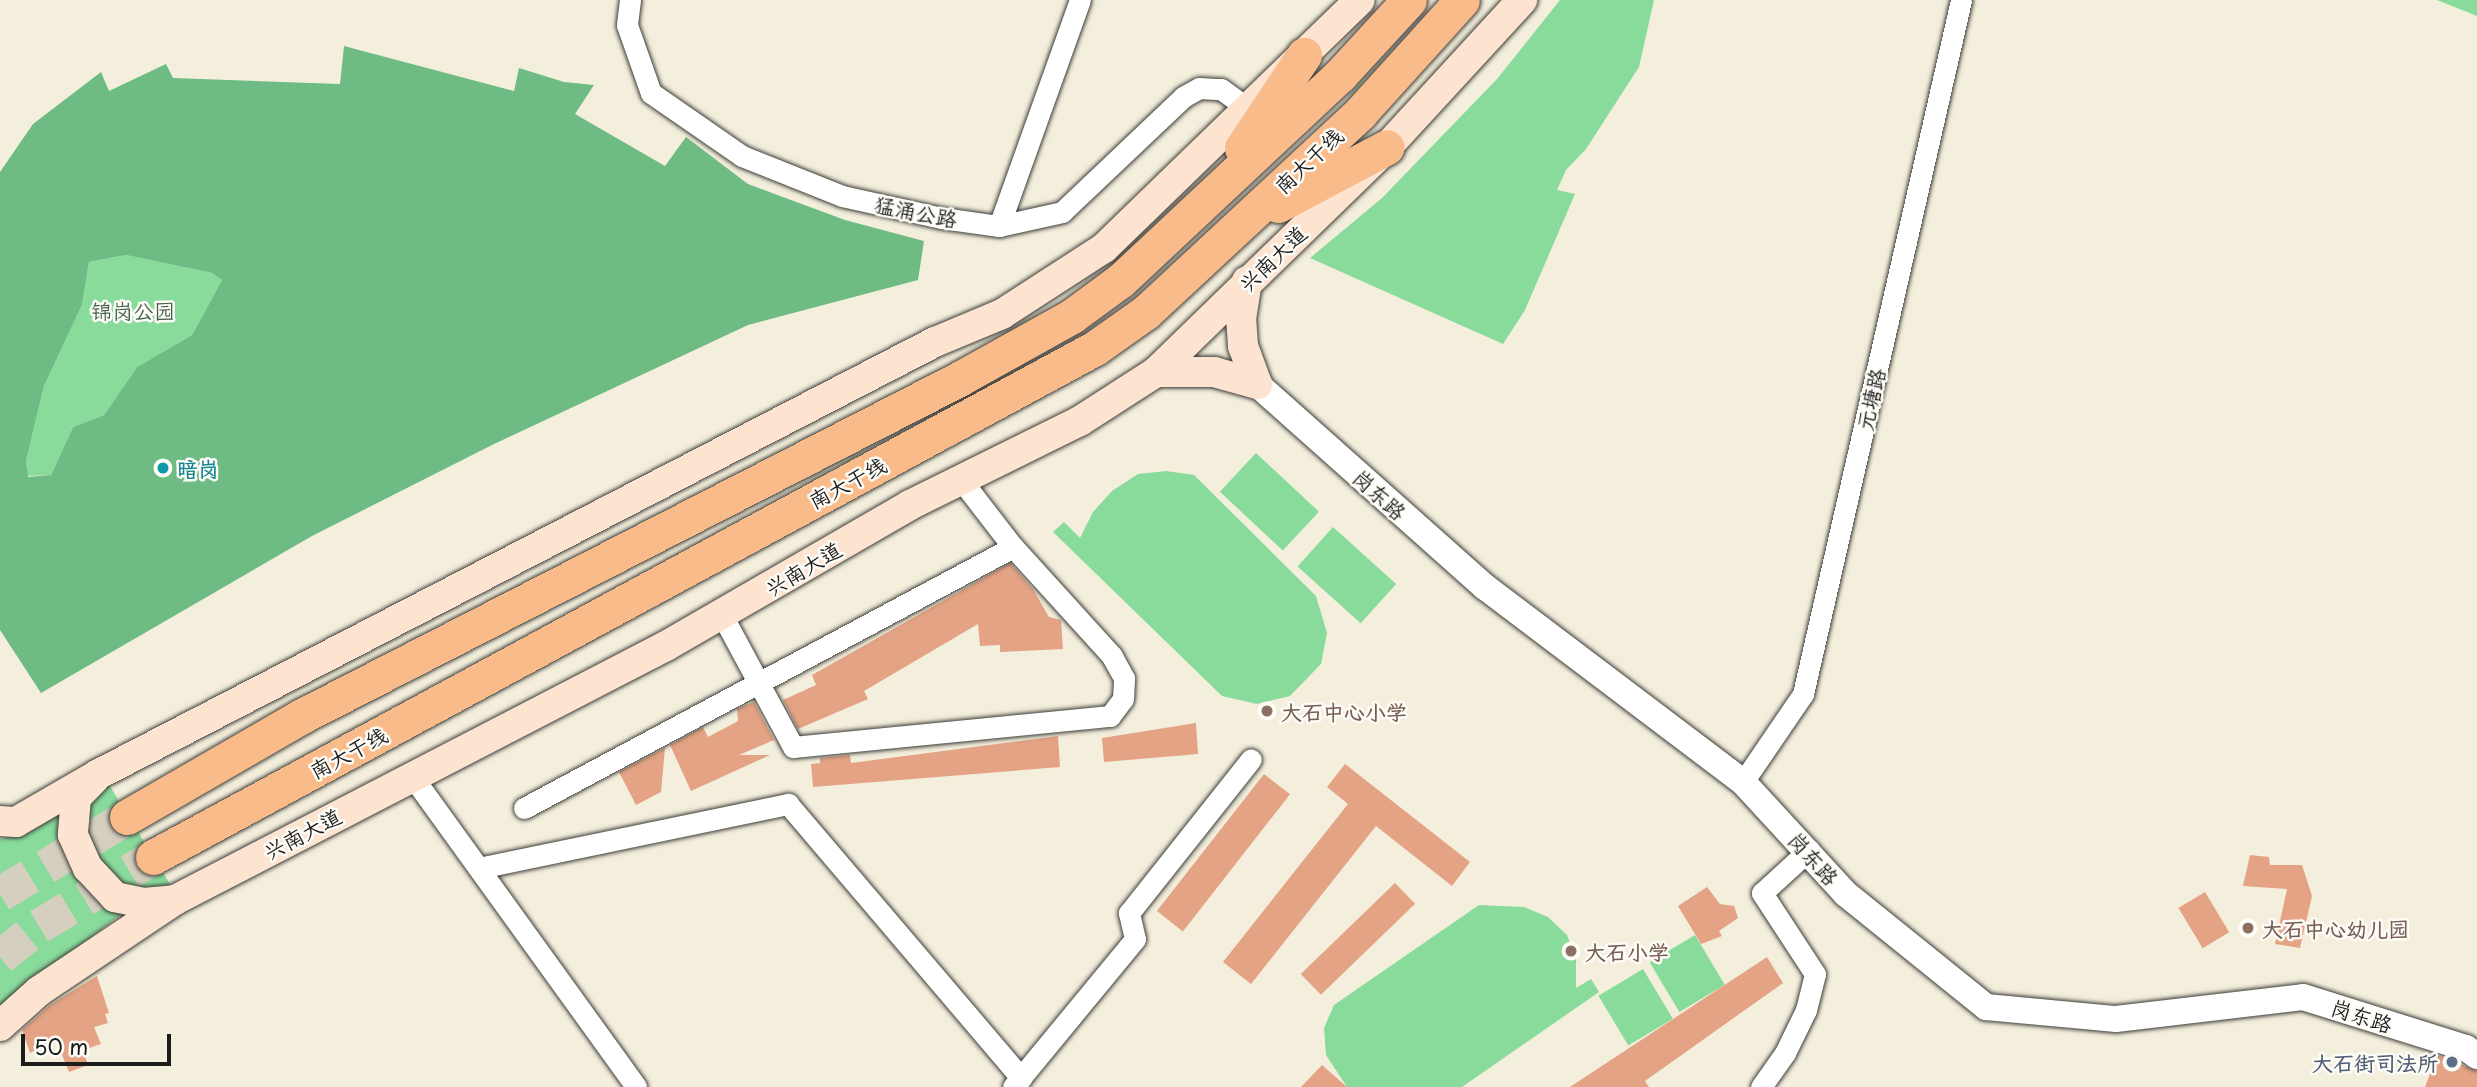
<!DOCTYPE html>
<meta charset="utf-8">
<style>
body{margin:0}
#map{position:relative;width:2477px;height:1087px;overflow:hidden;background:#f4efdc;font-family:"Playpen Sans","LXGW WenKai TC",sans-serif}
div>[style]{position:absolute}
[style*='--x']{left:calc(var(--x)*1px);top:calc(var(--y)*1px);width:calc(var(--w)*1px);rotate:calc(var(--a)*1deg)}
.green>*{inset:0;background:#89db9c;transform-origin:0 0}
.forest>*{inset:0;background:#6ebb84}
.building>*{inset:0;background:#e3a384;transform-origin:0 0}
.trunk-tunnel>*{height:35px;margin-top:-17.5px;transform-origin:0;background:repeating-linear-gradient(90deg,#d4cfbf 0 35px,transparent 0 53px)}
.roads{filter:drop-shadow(0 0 2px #3c3c39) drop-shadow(0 0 2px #3c3c39)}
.minor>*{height:21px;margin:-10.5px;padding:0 10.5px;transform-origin:10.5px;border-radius:10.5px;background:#fff}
.tertiary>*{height:26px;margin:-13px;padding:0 13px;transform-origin:13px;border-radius:13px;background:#fff}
.secondary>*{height:30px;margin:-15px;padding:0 15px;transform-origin:15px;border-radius:15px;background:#fde4d1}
.trunk>*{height:35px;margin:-17.5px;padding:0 17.5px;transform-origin:17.5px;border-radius:17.5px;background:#fabb8b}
.dots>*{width:19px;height:19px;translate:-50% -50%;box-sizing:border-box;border:4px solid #fdfcf7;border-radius:50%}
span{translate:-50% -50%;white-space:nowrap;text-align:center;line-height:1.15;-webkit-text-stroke:5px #fdfcf7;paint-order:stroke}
.street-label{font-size:21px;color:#1c1c1c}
.park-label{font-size:21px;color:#425f49}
.culture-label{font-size:21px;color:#0d838f;font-weight:700}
.left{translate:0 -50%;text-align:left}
.education-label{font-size:21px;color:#785e54;font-weight:700}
.service-label{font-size:21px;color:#4e5e75;font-weight:700}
.right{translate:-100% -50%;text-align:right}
.scale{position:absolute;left:21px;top:1034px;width:150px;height:32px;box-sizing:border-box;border:4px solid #1c1c1c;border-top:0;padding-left:9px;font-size:21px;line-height:24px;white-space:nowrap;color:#1c1c1c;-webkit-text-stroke:5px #fdfcf7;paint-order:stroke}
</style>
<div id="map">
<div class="green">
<div style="clip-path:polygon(1560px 0,1654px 0,1639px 67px,1586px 149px,1566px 170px,1557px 190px,1575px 194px,1525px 310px,1503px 344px,1310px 258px,1382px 198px,1497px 79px)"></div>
<div style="clip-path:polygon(2437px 0,2477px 0,2477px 16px)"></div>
<div style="clip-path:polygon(126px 255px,212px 273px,222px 280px,192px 335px,137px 367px,104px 415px,73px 427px,51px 475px,27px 476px,26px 461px,44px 386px,82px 305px,89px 262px)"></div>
<div style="left:1256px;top:453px;width:86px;height:53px;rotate:43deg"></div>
<div style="clip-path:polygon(1166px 471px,1194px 475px,1316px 596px,1327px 633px,1321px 664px,1290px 696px,1257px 704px,1222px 696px,1053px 532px,1064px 522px,1080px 538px,1093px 512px,1112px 491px,1138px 474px)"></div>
<div style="left:1333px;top:527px;width:85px;height:53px;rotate:42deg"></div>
<div style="clip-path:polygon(108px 783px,170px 884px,145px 894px,120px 889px,96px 860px,85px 829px,89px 799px)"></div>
<div style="clip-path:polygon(62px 806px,60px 848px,82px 885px,105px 906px,124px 912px,0 1007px,0 839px,17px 834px)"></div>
<div style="clip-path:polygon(1479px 905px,1524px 907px,1548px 917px,1567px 935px,1576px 958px,1576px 988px,1591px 979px,1599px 992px,1462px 1087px,1347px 1087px,1326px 1055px,1324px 1028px,1334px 1005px)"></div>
<div style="left:1695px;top:935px;width:58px;height:53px;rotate:59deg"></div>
<div style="left:1643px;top:969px;width:58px;height:52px;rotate:59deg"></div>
</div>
<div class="forest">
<div style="clip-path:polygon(evenodd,344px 46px,514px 91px,519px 68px,564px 82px,594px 85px,575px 114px,665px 166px,686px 137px,748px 184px,845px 220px,924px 241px,918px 280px,748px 325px,494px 444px,312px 536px,41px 693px,0 630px,0 172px,33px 124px,101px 72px,109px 91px,166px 64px,173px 78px,340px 84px,344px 46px,126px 255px,212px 273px,222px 280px,192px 335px,137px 367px,104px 415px,73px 427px,51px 475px,28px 477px,26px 461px,44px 386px,82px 305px,89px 262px,126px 255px)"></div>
</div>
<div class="building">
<div style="clip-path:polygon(1010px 563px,1033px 589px,1049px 617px,1061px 620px,1063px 649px,1000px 652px,1000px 645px,980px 646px,978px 624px,864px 691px,868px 699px,798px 729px,783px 700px,816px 685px,812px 675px)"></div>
<div style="clip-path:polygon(754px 702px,774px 740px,739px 755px,770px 755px,691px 791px,670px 745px,703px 727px,708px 737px,738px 721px,737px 709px)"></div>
<div style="clip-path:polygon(1196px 723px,1198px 754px,1104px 762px,1102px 738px)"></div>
<div style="clip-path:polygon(1058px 736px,1060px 767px,813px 787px,811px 764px,820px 763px,820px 758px,850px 755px,851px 763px)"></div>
<div style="clip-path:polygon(665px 748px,661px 792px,636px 805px,619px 772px)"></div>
<div style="clip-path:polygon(1345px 764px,1470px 862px,1452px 886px,1376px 826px,1251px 984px,1223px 962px,1348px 804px,1327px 787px)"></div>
<div style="left:1264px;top:774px;width:33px;height:174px;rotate:38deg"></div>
<div style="clip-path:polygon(2250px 855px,2269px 857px,2270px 865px,2302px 865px,2312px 896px,2300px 948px,2275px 944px,2287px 889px,2243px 886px)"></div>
<div style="left:1395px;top:883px;width:29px;height:131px;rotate:46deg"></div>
<div style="clip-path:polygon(1707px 887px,1720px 904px,1734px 906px,1738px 918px,1719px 931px,1722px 936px,1701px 944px,1678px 906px)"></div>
<div style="left:2205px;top:892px;width:47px;height:31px;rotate:59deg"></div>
<div style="clip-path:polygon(1767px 957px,1783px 983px,1645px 1081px,1649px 1087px,1570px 1087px)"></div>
<div style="clip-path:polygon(97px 976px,109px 1013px,105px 1014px,108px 1023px,94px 1027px,101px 1044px,83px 1050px,88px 1065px,69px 1072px,56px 1040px,30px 1053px,22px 1030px,50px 1005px)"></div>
<div style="clip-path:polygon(2437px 1055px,2477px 1071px,2477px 1087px,2425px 1087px)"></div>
<div style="clip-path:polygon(1322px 1065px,1347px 1087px,1301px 1087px)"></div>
</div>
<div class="trunk-tunnel">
<div style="--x:0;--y:894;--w:149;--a:-31.2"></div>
<div style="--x:0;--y:957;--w:50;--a:-38.5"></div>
<div style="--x:39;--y:926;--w:133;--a:-31.2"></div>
</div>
<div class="roads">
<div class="minor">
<div style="--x:630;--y:0;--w:25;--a:97"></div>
<div style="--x:627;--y:25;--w:72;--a:70.6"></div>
<div style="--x:651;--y:93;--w:111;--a:34.7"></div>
<div style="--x:742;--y:156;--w:108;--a:21.8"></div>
<div style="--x:842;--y:196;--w:102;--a:12.4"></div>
<div style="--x:942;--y:218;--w:58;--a:8"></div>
<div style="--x:999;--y:226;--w:65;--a:-12.5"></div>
<div style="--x:1062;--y:212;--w:167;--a:-43.5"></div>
<div style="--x:1183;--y:97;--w:18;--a:-29"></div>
<div style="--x:1199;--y:88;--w:22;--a:3"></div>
<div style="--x:1221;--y:89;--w:34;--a:36"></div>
<div style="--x:999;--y:226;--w:240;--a:-70.3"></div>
<div style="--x:722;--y:615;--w:150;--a:61.7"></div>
<div style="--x:793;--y:747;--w:319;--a:-5.6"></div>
<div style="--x:1110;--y:716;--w:21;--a:-53"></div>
<div style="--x:1123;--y:699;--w:21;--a:-87"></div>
<div style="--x:1124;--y:678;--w:25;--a:-119"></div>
<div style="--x:1112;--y:656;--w:147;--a:-132.2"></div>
<div style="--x:1013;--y:547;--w:83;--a:-127.7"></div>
<div style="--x:412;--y:776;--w:383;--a:54.2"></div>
<div style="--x:1743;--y:782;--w:107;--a:-55.7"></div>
<div style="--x:1803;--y:694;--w:712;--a:-77.17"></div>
<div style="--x:524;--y:808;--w:554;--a:-28.09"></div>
<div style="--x:479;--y:868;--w:316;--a:-11.7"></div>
<div style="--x:788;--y:804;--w:360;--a:49.6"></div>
<div style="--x:1013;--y:1087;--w:192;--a:-50.5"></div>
<div style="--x:1135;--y:939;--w:27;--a:-103"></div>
<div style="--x:1129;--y:913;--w:196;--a:-51.6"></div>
<div style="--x:1761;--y:1087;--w:42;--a:-54.8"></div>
<div style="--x:1785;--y:1053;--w:48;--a:-64"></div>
<div style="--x:1806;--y:1010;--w:37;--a:-76"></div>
<div style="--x:1815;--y:974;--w:97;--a:-123.2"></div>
<div style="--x:1762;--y:893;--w:64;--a:-42.5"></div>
</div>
<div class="tertiary">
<div style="--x:1257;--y:384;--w:305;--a:41.7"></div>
<div style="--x:1485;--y:587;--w:323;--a:37.1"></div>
<div style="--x:1743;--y:782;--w:152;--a:47.4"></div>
<div style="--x:1846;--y:894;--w:180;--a:38.9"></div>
<div style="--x:1986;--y:1007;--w:131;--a:5.3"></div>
<div style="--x:2116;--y:1019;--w:188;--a:-6.7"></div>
<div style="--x:2303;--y:997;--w:171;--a:17.4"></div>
<div style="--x:2466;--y:1048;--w:14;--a:36"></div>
</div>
<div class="secondary">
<div style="--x:1247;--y:281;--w:36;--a:99"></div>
<div style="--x:1241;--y:317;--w:29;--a:86"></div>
<div style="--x:1243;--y:346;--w:40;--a:69.8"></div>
<div style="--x:1156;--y:372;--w:58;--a:0"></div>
<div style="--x:1214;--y:372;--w:45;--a:15.6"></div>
<div style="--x:95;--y:778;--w:28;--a:134"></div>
<div style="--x:76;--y:798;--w:37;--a:95"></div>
<div style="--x:73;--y:835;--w:36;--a:66"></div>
<div style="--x:88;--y:868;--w:40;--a:47"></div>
<div style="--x:115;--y:897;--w:29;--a:12"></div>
<div style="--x:143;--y:903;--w:32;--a:-5"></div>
<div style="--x:0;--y:821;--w:16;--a:4"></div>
<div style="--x:16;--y:822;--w:94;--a:-30.1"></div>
<div style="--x:97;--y:775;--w:943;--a:-27.33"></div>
<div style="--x:935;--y:342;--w:73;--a:-22.7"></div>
<div style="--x:1002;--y:314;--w:121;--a:-32.9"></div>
<div style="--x:1104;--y:248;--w:356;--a:-44.1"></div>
<div style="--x:0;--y:1026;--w:52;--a:-41.9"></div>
<div style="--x:39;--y:991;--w:164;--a:-33.8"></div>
<div style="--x:175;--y:900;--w:553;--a:-27.35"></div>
<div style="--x:666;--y:646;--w:282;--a:-30"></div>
<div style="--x:910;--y:505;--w:190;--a:-26.3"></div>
<div style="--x:1080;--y:421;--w:90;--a:-32.8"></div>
<div style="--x:1156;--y:372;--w:322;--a:-44.2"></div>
<div style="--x:1387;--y:147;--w:200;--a:-47.4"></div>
</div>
<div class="trunk">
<div style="--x:1242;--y:148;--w:112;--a:-56.3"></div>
<div style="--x:1278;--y:205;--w:123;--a:-28"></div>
<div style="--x:127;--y:817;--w:202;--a:-30"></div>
<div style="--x:302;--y:716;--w:738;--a:-27.15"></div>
<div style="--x:959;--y:379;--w:129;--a:-29.1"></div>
<div style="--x:1072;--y:316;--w:61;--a:-36.3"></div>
<div style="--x:1121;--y:280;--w:300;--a:-43.1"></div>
<div style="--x:1340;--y:75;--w:102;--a:-47.4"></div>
<div style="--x:153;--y:857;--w:1071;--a:-28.38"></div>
<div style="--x:1095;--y:348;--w:62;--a:-35.2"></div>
<div style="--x:1146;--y:312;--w:292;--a:-42.9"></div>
<div style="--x:1360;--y:113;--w:152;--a:-47.9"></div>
</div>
</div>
<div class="dots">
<div style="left:163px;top:468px;background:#0f9aa8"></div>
<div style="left:1267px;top:711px;background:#8d6e63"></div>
<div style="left:2248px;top:928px;background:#8d6e63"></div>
<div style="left:1571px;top:951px;background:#8d6e63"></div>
<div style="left:2452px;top:1062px;background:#5c6f8a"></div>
</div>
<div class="street-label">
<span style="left:1308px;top:160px;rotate:-43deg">南大干线</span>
<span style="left:916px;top:211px;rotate:11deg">猛涌公路</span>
<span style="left:1272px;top:258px;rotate:-44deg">兴南大道</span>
<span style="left:1870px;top:399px;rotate:-77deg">元塘路</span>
<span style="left:847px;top:482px;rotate:-28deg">南大干线</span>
<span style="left:1380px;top:494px;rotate:42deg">岗东路</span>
<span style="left:803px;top:568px;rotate:-31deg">兴南大道</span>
<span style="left:348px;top:752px;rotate:-28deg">南大干线</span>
<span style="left:302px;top:833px;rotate:-28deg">兴南大道</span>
<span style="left:1814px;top:858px;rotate:48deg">岗东路</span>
<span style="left:2362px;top:1015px;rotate:18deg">岗东路</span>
</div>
<div class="park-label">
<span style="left:133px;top:310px">锦岗公园</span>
</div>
<div class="culture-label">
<span class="left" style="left:177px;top:468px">暗岗</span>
</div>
<div class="education-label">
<span class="left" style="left:1281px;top:711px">大石中心小学</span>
<span class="left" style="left:2262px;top:928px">大石中心幼儿园</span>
<span class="left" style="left:1585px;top:951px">大石小学</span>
</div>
<div class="service-label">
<span class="right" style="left:2438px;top:1062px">大石街司法所</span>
</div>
<div class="scale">50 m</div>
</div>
